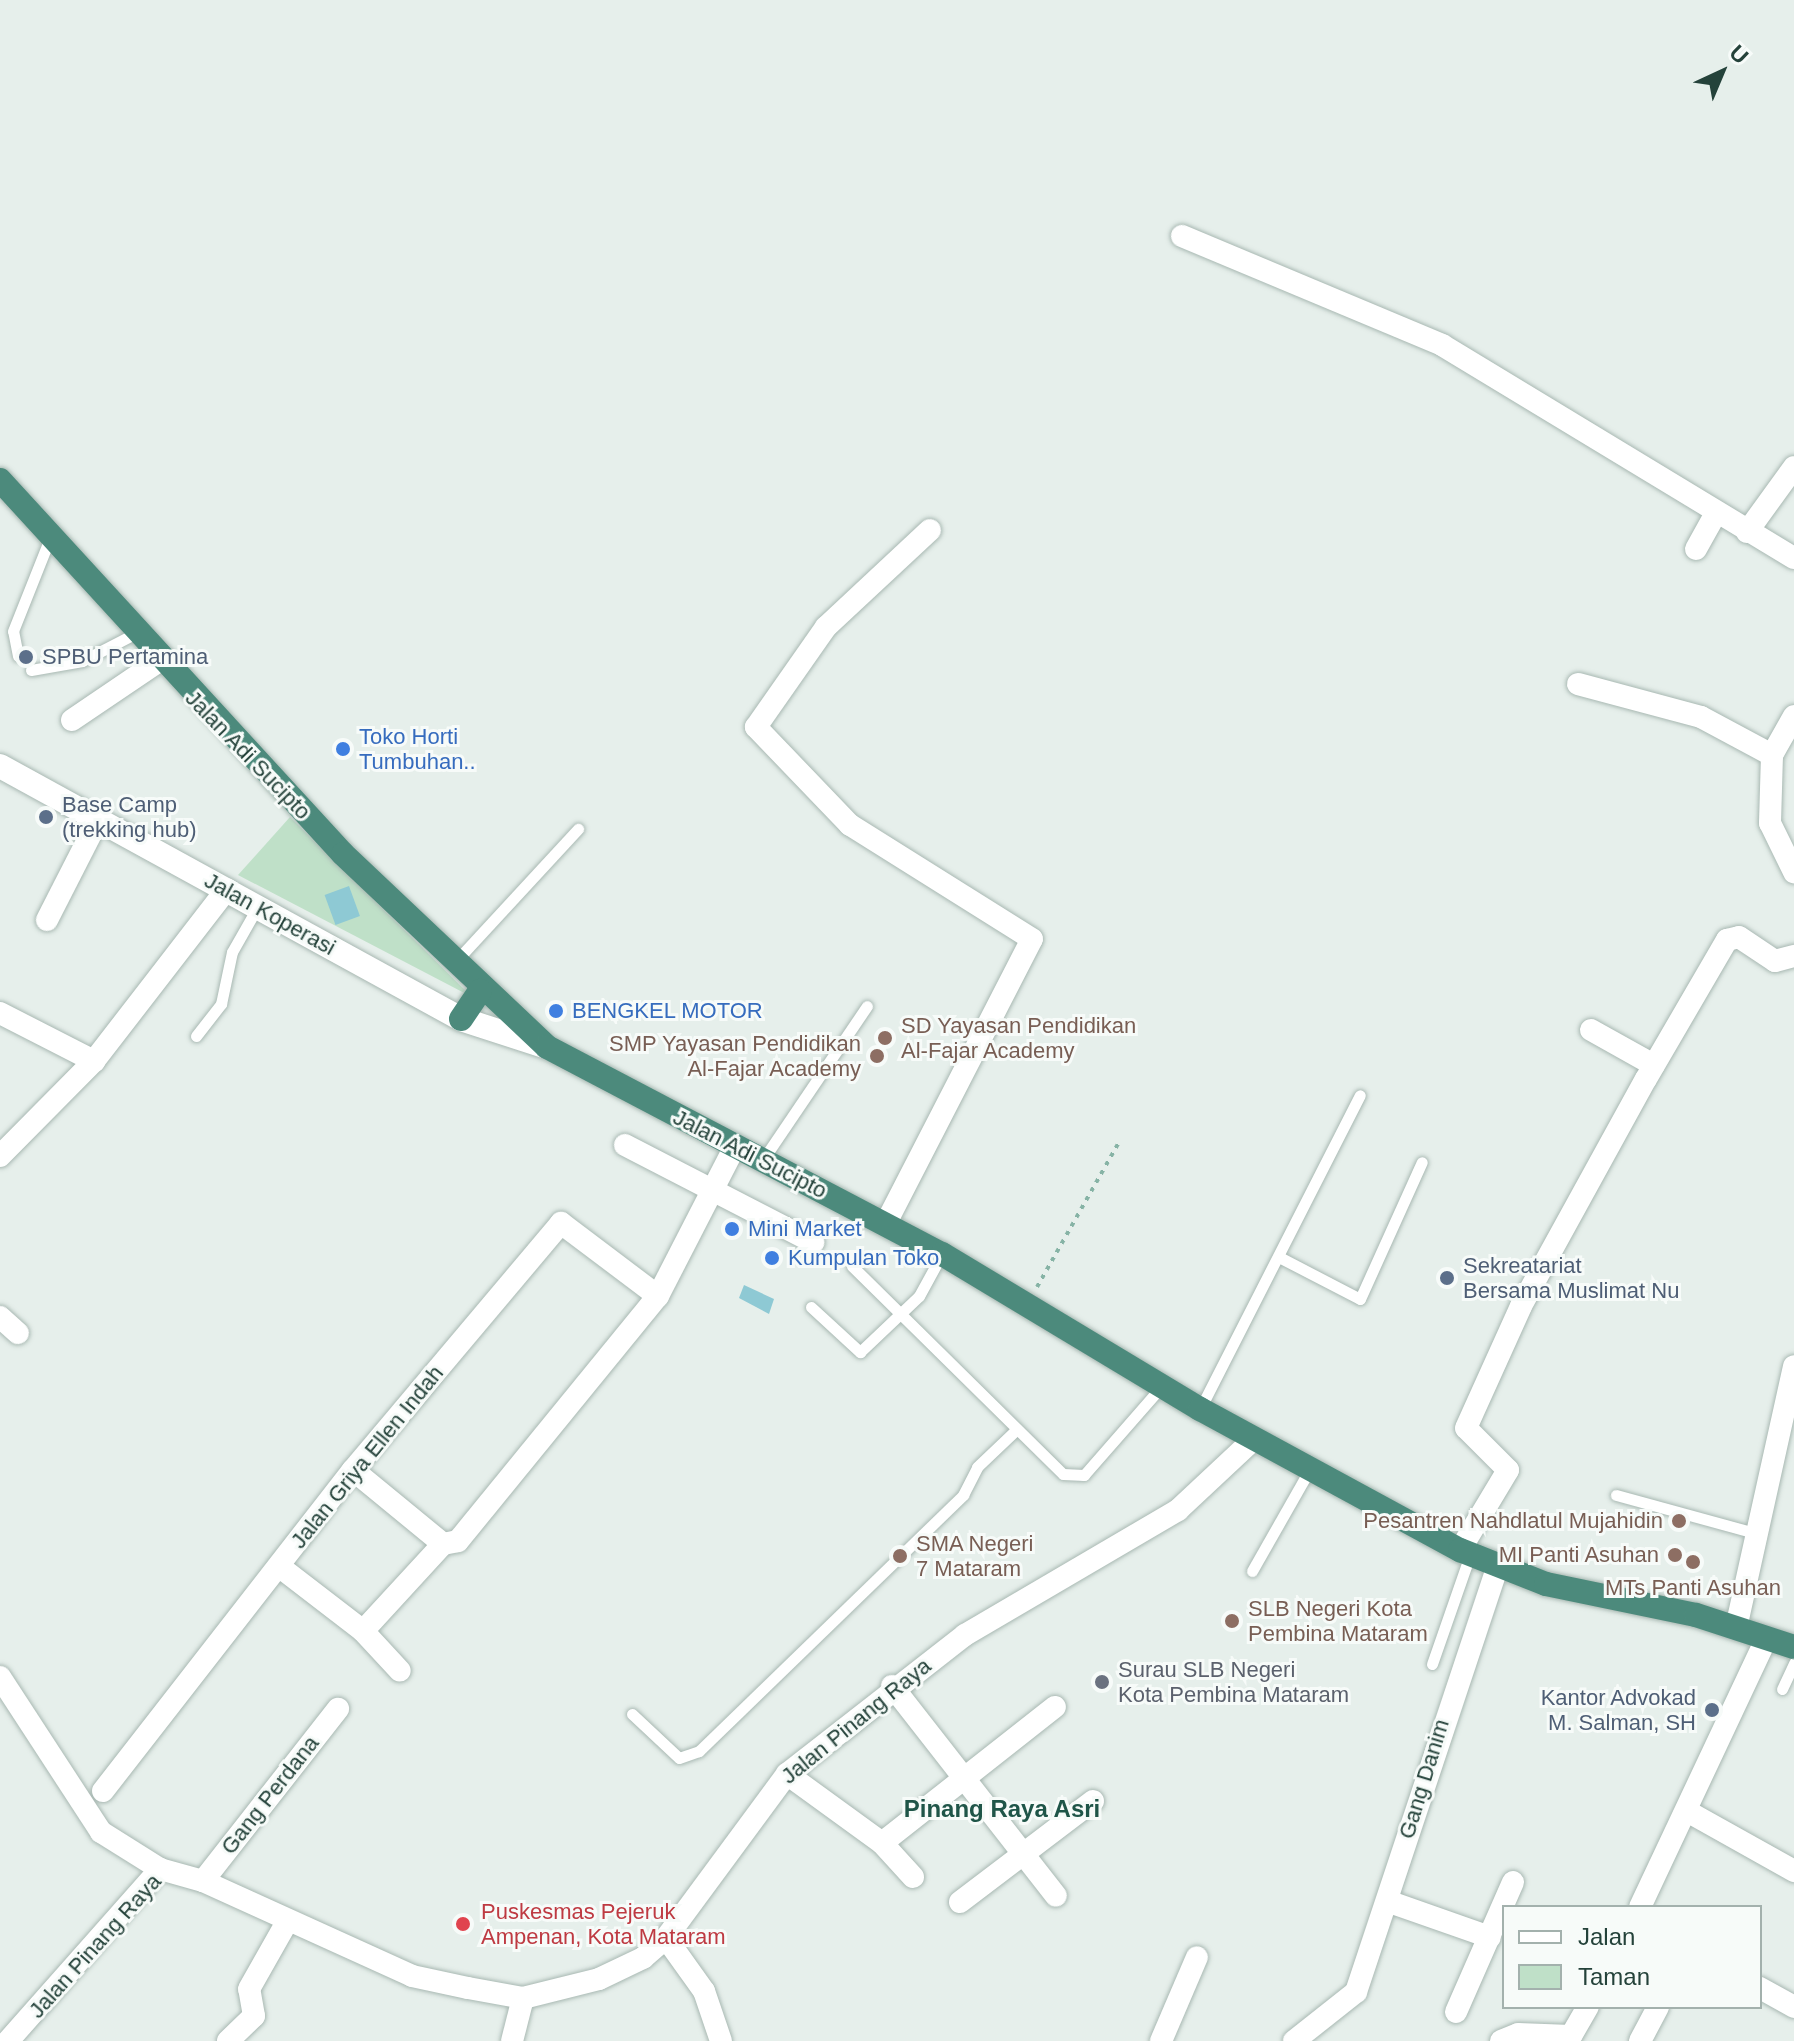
<!DOCTYPE html>
<style>
body{margin:0}
#map{position:relative;width:1794px;height:2041px;overflow:hidden;background:#e6efeb;font-family:Helvetica,sans-serif}
div>[style]{position:absolute}
[style*='--x']{left:calc(var(--x)*1px);top:calc(var(--y)*1px);width:calc(var(--w)*1px);rotate:calc(var(--a)*1deg)}
.green>*{inset:0;background:#bfe0c8}
.water>*{inset:0;background:#8ec9d4;transform-origin:0 0}
.path>*{height:4px;margin-top:-2px;transform-origin:0;background:repeating-linear-gradient(90deg,#86b3a5 0 4px,transparent 0 10px)}
.roads{filter:drop-shadow(0 0 2px #a8b8b2) drop-shadow(0 0 2px #a8b8b2)}
.service>*{height:11px;margin:-5.5px;padding:0 5.5px;transform-origin:5.5px;border-radius:5.5px;background:#fff}
.minor>*{height:22px;margin:-11px;padding:0 11px;transform-origin:11px;border-radius:11px;background:#fff}
.tertiary>*{height:24px;margin:-12px;padding:0 12px;transform-origin:12px;border-radius:12px;background:#fff}
.trunk>*{height:24px;margin:-12px;padding:0 12px;transform-origin:12px;border-radius:12px;background:#4c8a7c}
.dots>*{width:22px;height:22px;translate:-50% -50%;box-sizing:border-box;border:4px solid #f7fbf9;border-radius:50%}
span{translate:-50% -50%;white-space:nowrap;text-align:center;line-height:1.15;-webkit-text-stroke:6px #f7fbf9;paint-order:stroke}
.service-label{font-size:22px;color:#4e5e75}
.left{translate:0 -50%;text-align:left}
.right{translate:-100% -50%;text-align:right}
.shop-label{font-size:22px;color:#366cbe}
.street-label{font-size:22px;color:#24423a}
.education-label{font-size:22px;color:#785e54}
.worship-label{font-size:22px;color:#5b616d}
.health-label{font-size:22px;color:#be3a42}
.neighbourhood-label{font-size:24px;color:#1f5548;font-weight:700}
.legend{position:absolute;left:1502px;top:1905px;width:260px;height:104px;box-sizing:border-box;background:#f7fbf9;border:2px solid #a3b1ad;margin:0;padding:10px 14px;list-style:none;font-size:24px;color:#24423a}
.legend li{display:flex;align-items:center;gap:16px;height:40px}
.legend b{width:40px;border:2px solid #a3b1ad}
.north{position:absolute;left:1682px;top:32px;width:80px;height:80px;-webkit-text-stroke:6px #f7fbf9;paint-order:stroke;rotate:44deg;font-size:22px;font-weight:700;line-height:32px;text-align:center;color:#24423a}
.north::after{content:'';display:block;margin:auto;width:28px;height:36px;background:#24423a;clip-path:polygon(50% 0,100% 100%,50% 72%,0 100%)}
</style>
<div id="map">
<div class="green">
<div style="clip-path:polygon(290px 817px,472px 997px,238px 875px)"></div>
</div>
<div class="water">
<div style="left:349px;top:886px;width:32px;height:26px;rotate:70deg"></div>
<div style="clip-path:polygon(744px 1285px,774px 1299px,769px 1314px,739px 1298px)"></div>
</div>
<div class="path">
<div style="--x:1037;--y:1287;--w:169;--a:-60.5"></div>
</div>
<div class="roads">
<div class="service">
<div style="--x:18;--y:656;--w:25;--a:-101"></div>
<div style="--x:13;--y:631;--w:100;--a:-68.3"></div>
<div style="--x:31;--y:670;--w:52;--a:-10"></div>
<div style="--x:82;--y:661;--w:59;--a:-27.4"></div>
<div style="--x:456;--y:961;--w:180;--a:-47.3"></div>
<div style="--x:196;--y:1036;--w:41;--a:-52"></div>
<div style="--x:221;--y:1004;--w:53;--a:-78.1"></div>
<div style="--x:232;--y:952;--w:51;--a:-60.4"></div>
<div style="--x:762;--y:1161;--w:187;--a:-55.9"></div>
<div style="--x:1279;--y:1257;--w:91;--a:27.4"></div>
<div style="--x:1360;--y:1299;--w:150;--a:-65.7"></div>
<div style="--x:852;--y:1266;--w:296;--a:44.6"></div>
<div style="--x:1063;--y:1474;--w:21;--a:3"></div>
<div style="--x:1084;--y:1475;--w:118;--a:-48.8"></div>
<div style="--x:811;--y:1307;--w:67;--a:42.6"></div>
<div style="--x:860;--y:1352;--w:81;--a:-43.5"></div>
<div style="--x:919;--y:1296;--w:48;--a:-61.3"></div>
<div style="--x:1200;--y:1409;--w:352;--a:-63"></div>
<div style="--x:1616;--y:1495;--w:148;--a:15.3"></div>
<div style="--x:1252;--y:1571;--w:117;--a:-60.4"></div>
<div style="--x:1432;--y:1664;--w:115;--a:-70.8"></div>
<div style="--x:1782;--y:1689;--w:29;--a:-65"></div>
<div style="--x:632;--y:1714;--w:64;--a:43.1"></div>
<div style="--x:679;--y:1758;--w:21;--a:-19"></div>
<div style="--x:699;--y:1751;--w:368;--a:-44.1"></div>
<div style="--x:963;--y:1495;--w:31;--a:-63"></div>
<div style="--x:977;--y:1467;--w:54;--a:-43.5"></div>
</div>
<div class="minor">
<div style="--x:1182;--y:236;--w:282;--a:22.7"></div>
<div style="--x:1442;--y:345;--w:411;--a:31.2"></div>
<div style="--x:1747;--y:532;--w:80;--a:-54.1"></div>
<div style="--x:1696;--y:549;--w:41;--a:-60.9"></div>
<div style="--x:1578;--y:684;--w:127;--a:15"></div>
<div style="--x:1701;--y:717;--w:81;--a:28.2"></div>
<div style="--x:1794;--y:716;--w:45;--a:119.4"></div>
<div style="--x:1772;--y:755;--w:68;--a:91.7"></div>
<div style="--x:1770;--y:823;--w:55;--a:63.9"></div>
<div style="--x:72;--y:720;--w:105;--a:-34.1"></div>
<div style="--x:47;--y:920;--w:112;--a:-63"></div>
<div style="--x:0;--y:1013;--w:106;--a:27.1"></div>
<div style="--x:1591;--y:1030;--w:72;--a:29.1"></div>
<div style="--x:625;--y:1145;--w:212;--a:27.3"></div>
<div style="--x:0;--y:1156;--w:134;--a:-45.3"></div>
<div style="--x:94;--y:1061;--w:217;--a:-52.3"></div>
<div style="--x:886;--y:1223;--w:319;--a:-62.8"></div>
<div style="--x:1032;--y:939;--w:215;--a:-147.9"></div>
<div style="--x:850;--y:825;--w:136;--a:-133.8"></div>
<div style="--x:756;--y:727;--w:122;--a:-55"></div>
<div style="--x:826;--y:627;--w:142;--a:-43"></div>
<div style="--x:0;--y:1317;--w:24;--a:42"></div>
<div style="--x:353;--y:1470;--w:117;--a:39.4"></div>
<div style="--x:443;--y:1544;--w:15;--a:-11"></div>
<div style="--x:458;--y:1541;--w:316;--a:-50.8"></div>
<div style="--x:658;--y:1296;--w:169;--a:-62.8"></div>
<div style="--x:1460;--y:1550;--w:93;--a:-59"></div>
<div style="--x:1508;--y:1470;--w:59;--a:-135"></div>
<div style="--x:1466;--y:1428;--w:134;--a:-65.7"></div>
<div style="--x:1521;--y:1306;--w:259;--a:-61.2"></div>
<div style="--x:1646;--y:1079;--w:161;--a:-59.8"></div>
<div style="--x:1727;--y:940;--w:12;--a:-14"></div>
<div style="--x:1739;--y:937;--w:43;--a:33.7"></div>
<div style="--x:1775;--y:961;--w:20;--a:-15"></div>
<div style="--x:280;--y:1567;--w:105;--a:37.6"></div>
<div style="--x:363;--y:1631;--w:54;--a:47.2"></div>
<div style="--x:1736;--y:1628;--w:268;--a:-77.5"></div>
<div style="--x:363;--y:1631;--w:118;--a:-47.4"></div>
<div style="--x:0;--y:1677;--w:185;--a:56.9"></div>
<div style="--x:101;--y:1832;--w:70;--a:32.1"></div>
<div style="--x:892;--y:1686;--w:266;--a:52"></div>
<div style="--x:787;--y:1774;--w:117;--a:36"></div>
<div style="--x:882;--y:1843;--w:46;--a:47.6"></div>
<div style="--x:103;--y:1791;--w:407;--a:-52.1"></div>
<div style="--x:353;--y:1470;--w:323;--a:-49.9"></div>
<div style="--x:561;--y:1223;--w:121;--a:37"></div>
<div style="--x:1694;--y:1815;--w:115;--a:29.2"></div>
<div style="--x:882;--y:1843;--w:220;--a:-38.2"></div>
<div style="--x:203;--y:1881;--w:219;--a:-51.9"></div>
<div style="--x:1387;--y:1901;--w:109;--a:19.3"></div>
<div style="--x:960;--y:1902;--w:167;--a:-37.2"></div>
<div style="--x:1640;--y:1907;--w:296;--a:-64.8"></div>
<div style="--x:666;--y:1938;--w:65;--a:54.4"></div>
<div style="--x:704;--y:1991;--w:53;--a:71.2"></div>
<div style="--x:1760;--y:1988;--w:39;--a:29"></div>
<div style="--x:1456;--y:2012;--w:142;--a:-66.3"></div>
<div style="--x:8;--y:2041;--w:230;--a:-48.5"></div>
<div style="--x:160;--y:1869;--w:45;--a:15.6"></div>
<div style="--x:203;--y:1881;--w:230;--a:24.4"></div>
<div style="--x:412;--y:1976;--w:57;--a:12.1"></div>
<div style="--x:468;--y:1988;--w:56;--a:10.3"></div>
<div style="--x:523;--y:1998;--w:78;--a:-14"></div>
<div style="--x:599;--y:1979;--w:49;--a:-25.5"></div>
<div style="--x:643;--y:1958;--w:30;--a:-41"></div>
<div style="--x:666;--y:1938;--w:204;--a:-53.6"></div>
<div style="--x:787;--y:1774;--w:226;--a:-38"></div>
<div style="--x:965;--y:1635;--w:247;--a:-30.4"></div>
<div style="--x:1178;--y:1510;--w:104;--a:-43.1"></div>
<div style="--x:228;--y:2041;--w:36;--a:-44"></div>
<div style="--x:254;--y:2016;--w:27;--a:-100"></div>
<div style="--x:249;--y:1989;--w:79;--a:-60.5"></div>
<div style="--x:512;--y:2041;--w:44;--a:-75.7"></div>
<div style="--x:1161;--y:2041;--w:91;--a:-66.8"></div>
<div style="--x:1294;--y:2041;--w:79;--a:-38.3"></div>
<div style="--x:1356;--y:1992;--w:447;--a:-71.6"></div>
<div style="--x:1501;--y:2041;--w:18;--a:-22"></div>
<div style="--x:1518;--y:2034;--w:53;--a:2.2"></div>
<div style="--x:1571;--y:2036;--w:34;--a:-60"></div>
<div style="--x:1640;--y:2041;--w:38;--a:-62"></div>
</div>
<div class="tertiary">
<div style="--x:0;--y:766;--w:526;--a:28.76"></div>
<div style="--x:461;--y:1019;--w:90;--a:18"></div>
</div>
<div class="trunk">
<div style="--x:0;--y:480;--w:507;--a:47.48"></div>
<div style="--x:343;--y:854;--w:281;--a:43.4"></div>
<div style="--x:547;--y:1047;--w:446;--a:27.7"></div>
<div style="--x:942;--y:1254;--w:301;--a:31"></div>
<div style="--x:1200;--y:1409;--w:296;--a:28.5"></div>
<div style="--x:1460;--y:1550;--w:92;--a:21.6"></div>
<div style="--x:1546;--y:1584;--w:153;--a:11.7"></div>
<div style="--x:1696;--y:1615;--w:103;--a:18.1"></div>
<div style="--x:461;--y:1019;--w:34;--a:-56"></div>
</div>
</div>
<div class="dots">
<div style="left:26px;top:657px;background:#5c6f8a"></div>
<div style="left:343px;top:749px;background:#3f7fe0"></div>
<div style="left:46px;top:817px;background:#5c6f8a"></div>
<div style="left:556px;top:1011px;background:#3f7fe0"></div>
<div style="left:885px;top:1038px;background:#8d6e63"></div>
<div style="left:877px;top:1056px;background:#8d6e63"></div>
<div style="left:732px;top:1229px;background:#3f7fe0"></div>
<div style="left:772px;top:1258px;background:#3f7fe0"></div>
<div style="left:1447px;top:1278px;background:#5c6f8a"></div>
<div style="left:1679px;top:1521px;background:#8d6e63"></div>
<div style="left:1675px;top:1555px;background:#8d6e63"></div>
<div style="left:900px;top:1556px;background:#8d6e63"></div>
<div style="left:1693px;top:1562px;background:#8d6e63"></div>
<div style="left:1232px;top:1621px;background:#8d6e63"></div>
<div style="left:1102px;top:1682px;background:#6b7280"></div>
<div style="left:1712px;top:1710px;background:#5c6f8a"></div>
<div style="left:463px;top:1924px;background:#e0444e"></div>
</div>
<div class="service-label">
<span class="left" style="left:42px;top:657px">SPBU Pertamina</span>
<span class="left" style="left:62px;top:817px">Base Camp<br>(trekking hub)</span>
<span class="left" style="left:1463px;top:1278px">Sekreatariat<br>Bersama Muslimat Nu</span>
<span class="right" style="left:1696px;top:1710px">Kantor Advokad<br>M. Salman, SH</span>
</div>
<div class="shop-label">
<span class="left" style="left:359px;top:749px">Toko Horti<br>Tumbuhan..</span>
<span class="left" style="left:572px;top:1011px">BENGKEL MOTOR</span>
<span class="left" style="left:748px;top:1229px">Mini Market</span>
<span class="left" style="left:788px;top:1258px">Kumpulan Toko</span>
</div>
<div class="street-label">
<span style="left:248px;top:755px;rotate:46deg">Jalan Adi Sucipto</span>
<span style="left:270px;top:914px;rotate:29deg">Jalan Koperasi</span>
<span style="left:750px;top:1154px;rotate:27deg">Jalan Adi Sucipto</span>
<span style="left:367px;top:1457px;rotate:-51deg">Jalan Griya Ellen Indah</span>
<span style="left:856px;top:1721px;rotate:-39deg">Jalan Pinang Raya</span>
<span style="left:1424px;top:1779px;rotate:-73deg">Gang Danim</span>
<span style="left:270px;top:1795px;rotate:-52deg">Gang Perdana</span>
<span style="left:95px;top:1946px;rotate:-48deg">Jalan Pinang Raya</span>
</div>
<div class="education-label">
<span class="left" style="left:901px;top:1038px">SD Yayasan Pendidikan<br>Al-Fajar Academy</span>
<span class="right" style="left:861px;top:1056px">SMP Yayasan Pendidikan<br>Al-Fajar Academy</span>
<span class="right" style="left:1663px;top:1521px">Pesantren Nahdlatul Mujahidin</span>
<span class="left" style="left:916px;top:1556px">SMA Negeri<br>7 Mataram</span>
<span class="right" style="left:1659px;top:1555px">MI Panti Asuhan</span>
<span style="left:1693px;top:1588px">MTs Panti Asuhan</span>
<span class="left" style="left:1248px;top:1621px">SLB Negeri Kota<br>Pembina Mataram</span>
</div>
<div class="worship-label">
<span class="left" style="left:1118px;top:1682px">Surau SLB Negeri<br>Kota Pembina Mataram</span>
</div>
<div class="health-label">
<span class="left" style="left:481px;top:1924px">Puskesmas Pejeruk<br>Ampenan, Kota Mataram</span>
</div>
<div class="neighbourhood-label">
<span style="left:1002px;top:1809px">Pinang Raya Asri</span>
</div>
<ul class="legend">
<li><b style="height:10px;background:#fff"></b>Jalan</li>
<li><b style="height:22px;background:#bfe0c8"></b>Taman</li>
</ul>
<div class="north">U</div>
</div>
